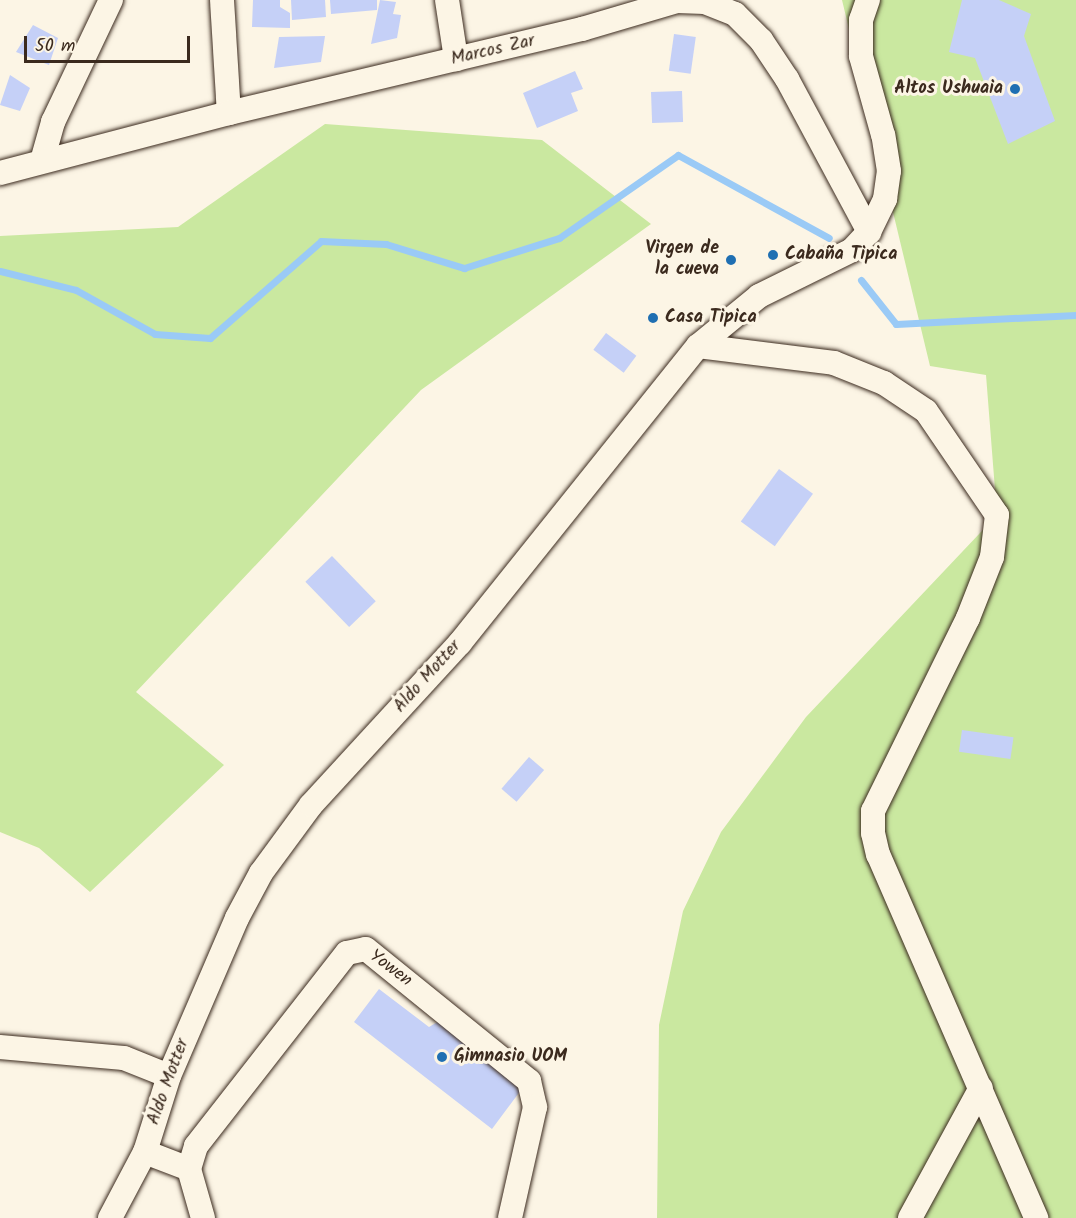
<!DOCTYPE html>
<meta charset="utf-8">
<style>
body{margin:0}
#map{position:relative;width:1076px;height:1218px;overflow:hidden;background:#fcf5e5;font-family:Kalam,sans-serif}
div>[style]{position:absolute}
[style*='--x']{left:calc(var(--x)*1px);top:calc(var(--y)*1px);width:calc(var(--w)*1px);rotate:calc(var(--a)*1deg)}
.green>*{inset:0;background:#cae8a0}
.stream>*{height:7px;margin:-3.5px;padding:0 3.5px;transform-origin:3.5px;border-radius:3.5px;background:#9acaf6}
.building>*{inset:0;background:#c5d0f7;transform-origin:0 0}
.roads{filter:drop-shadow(0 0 2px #3b2a1e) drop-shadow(0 0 2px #3b2a1e)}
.street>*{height:24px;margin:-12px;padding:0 12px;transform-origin:12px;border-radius:12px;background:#fcf5e5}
.dots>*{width:16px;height:16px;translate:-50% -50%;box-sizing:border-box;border:3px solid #fcf5e5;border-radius:50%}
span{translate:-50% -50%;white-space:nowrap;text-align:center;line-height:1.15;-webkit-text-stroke:6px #fcf5e5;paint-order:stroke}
.street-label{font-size:18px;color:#3b2a1e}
.poi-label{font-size:18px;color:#3b2a1e;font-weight:700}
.right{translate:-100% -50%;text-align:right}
.left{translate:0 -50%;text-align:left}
.scale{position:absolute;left:24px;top:36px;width:166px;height:27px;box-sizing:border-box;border:3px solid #3b2a1e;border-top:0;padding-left:8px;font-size:18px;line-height:21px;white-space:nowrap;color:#3b2a1e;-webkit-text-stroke:4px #fcf5e5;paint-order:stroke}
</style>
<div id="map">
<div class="green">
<div style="clip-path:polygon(842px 0,1076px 0,1076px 1218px,657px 1218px,659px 1025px,683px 911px,721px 832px,806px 717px,997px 515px,986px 375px,930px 366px)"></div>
<div style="clip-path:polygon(325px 124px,542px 140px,651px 224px,421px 390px,136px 692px,224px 765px,90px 892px,39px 848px,0 832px,0 236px,178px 227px)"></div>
</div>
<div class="stream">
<div style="--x:0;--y:271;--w:78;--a:14"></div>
<div style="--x:76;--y:290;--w:90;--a:29.1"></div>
<div style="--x:155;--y:334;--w:55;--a:4.2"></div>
<div style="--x:210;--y:338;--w:147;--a:-41.1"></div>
<div style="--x:321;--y:241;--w:65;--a:2.6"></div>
<div style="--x:386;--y:244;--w:82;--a:17.1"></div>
<div style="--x:464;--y:268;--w:100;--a:-17.5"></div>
<div style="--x:559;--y:238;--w:145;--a:-34.9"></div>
<div style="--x:678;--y:155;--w:172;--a:28.8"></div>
<div style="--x:861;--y:280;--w:56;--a:51.5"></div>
<div style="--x:896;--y:324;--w:180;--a:-2.9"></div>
</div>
<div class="building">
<div style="clip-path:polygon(253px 0,280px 0,280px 7px,290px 13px,290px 28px,252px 27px)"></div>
<div style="clip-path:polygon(291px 0,325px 0,326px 17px,292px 20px)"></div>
<div style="clip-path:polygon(330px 0,377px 0,377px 10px,331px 14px)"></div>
<div style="clip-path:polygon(380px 0,396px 2px,393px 14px,401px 15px,397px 38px,371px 44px)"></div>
<div style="clip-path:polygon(962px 0,999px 0,1031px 14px,1024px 36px,1055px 121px,1008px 144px,975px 58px,949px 52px)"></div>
<div style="clip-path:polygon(33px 25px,58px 38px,49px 65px,16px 52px)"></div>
<div style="left:674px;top:34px;width:22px;height:37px;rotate:8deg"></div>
<div style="clip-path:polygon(325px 36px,321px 62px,274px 68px,279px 37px)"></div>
<div style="clip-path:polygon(575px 71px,583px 89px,571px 93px,578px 111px,537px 128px,523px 93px)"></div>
<div style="clip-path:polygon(10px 75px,30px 88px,20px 111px,0 105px)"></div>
<div style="left:682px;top:91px;width:31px;height:31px;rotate:88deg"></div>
<div style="left:606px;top:333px;width:38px;height:21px;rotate:37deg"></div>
<div style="left:779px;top:469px;width:42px;height:65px;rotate:36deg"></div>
<div style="left:332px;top:556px;width:63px;height:37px;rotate:46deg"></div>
<div style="left:962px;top:730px;width:52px;height:22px;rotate:8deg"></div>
<div style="left:529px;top:757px;width:20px;height:42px;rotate:41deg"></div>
<div style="clip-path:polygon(379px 989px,429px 1027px,439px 1021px,524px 1086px,492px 1129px,354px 1022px)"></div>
</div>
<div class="roads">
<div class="street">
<div style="--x:222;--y:0;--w:113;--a:86.5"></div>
<div style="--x:447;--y:0;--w:60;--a:81.3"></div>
<div style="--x:42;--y:161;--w:41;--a:-74.2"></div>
<div style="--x:53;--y:122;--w:135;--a:-64.6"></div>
<div style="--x:0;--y:173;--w:237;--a:-14.7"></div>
<div style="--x:229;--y:113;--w:363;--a:-13.4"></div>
<div style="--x:582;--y:29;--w:99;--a:-16.4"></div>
<div style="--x:677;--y:1;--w:28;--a:2"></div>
<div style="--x:705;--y:2;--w:32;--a:22"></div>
<div style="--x:735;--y:14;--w:37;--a:45"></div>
<div style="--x:761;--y:40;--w:47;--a:56.3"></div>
<div style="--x:787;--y:79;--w:174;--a:61.8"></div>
<div style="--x:698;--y:346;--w:137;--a:7.1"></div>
<div style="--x:834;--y:363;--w:54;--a:21.8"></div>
<div style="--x:884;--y:383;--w:50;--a:33.7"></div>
<div style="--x:926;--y:411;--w:126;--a:55.7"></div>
<div style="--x:997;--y:515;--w:42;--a:96.8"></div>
<div style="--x:992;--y:557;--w:66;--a:111.5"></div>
<div style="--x:968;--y:618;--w:215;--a:116.2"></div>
<div style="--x:873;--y:811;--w:22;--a:90"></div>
<div style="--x:873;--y:833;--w:22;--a:77"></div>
<div style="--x:878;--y:854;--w:397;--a:66.5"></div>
<div style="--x:0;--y:1047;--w:124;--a:5.1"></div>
<div style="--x:124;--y:1058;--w:48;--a:21.8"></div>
<div style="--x:145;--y:1152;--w:47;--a:21.1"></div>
<div style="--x:189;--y:1169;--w:51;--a:74.1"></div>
<div style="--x:189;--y:1169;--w:24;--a:-73"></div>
<div style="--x:196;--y:1146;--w:245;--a:-52"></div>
<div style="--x:347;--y:953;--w:19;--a:-12"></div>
<div style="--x:366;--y:949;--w:210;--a:39"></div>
<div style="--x:529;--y:1081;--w:27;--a:77"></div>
<div style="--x:535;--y:1107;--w:114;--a:102.7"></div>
<div style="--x:110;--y:1218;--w:75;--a:-62.1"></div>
<div style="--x:145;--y:1152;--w:80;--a:-72.5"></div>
<div style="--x:169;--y:1076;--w:172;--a:-66.7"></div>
<div style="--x:237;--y:918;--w:51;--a:-61.9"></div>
<div style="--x:261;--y:873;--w:84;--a:-53.7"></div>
<div style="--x:311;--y:805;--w:220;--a:-47.4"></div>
<div style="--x:460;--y:643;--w:381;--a:-51.3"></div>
<div style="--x:698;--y:346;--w:79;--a:-39.3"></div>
<div style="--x:759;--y:296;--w:104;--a:-26.3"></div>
<div style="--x:852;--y:250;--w:25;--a:-47"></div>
<div style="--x:869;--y:232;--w:37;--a:-64"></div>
<div style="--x:885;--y:199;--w:28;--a:-82"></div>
<div style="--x:889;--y:171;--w:36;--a:-99"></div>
<div style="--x:883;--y:135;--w:82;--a:-105.6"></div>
<div style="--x:861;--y:56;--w:36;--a:-90"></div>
<div style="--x:861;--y:20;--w:21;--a:-71"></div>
<div style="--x:910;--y:1218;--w:148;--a:-61.4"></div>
</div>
</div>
<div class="dots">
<div style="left:1015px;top:89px;background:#1f6fb2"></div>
<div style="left:773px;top:255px;background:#1f6fb2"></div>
<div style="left:731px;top:260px;background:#1f6fb2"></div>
<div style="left:653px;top:318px;background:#1f6fb2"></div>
<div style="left:442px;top:1057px;background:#1f6fb2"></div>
</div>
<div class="street-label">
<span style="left:493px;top:51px;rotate:-13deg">Marcos Zar</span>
<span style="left:428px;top:677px;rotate:-48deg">Aldo Motter</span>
<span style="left:390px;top:969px;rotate:37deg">Yowen</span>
<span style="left:169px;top:1082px;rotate:-70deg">Aldo Motter</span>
</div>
<div class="poi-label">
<span class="right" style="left:1003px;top:89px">Altos Ushuaia</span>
<span class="right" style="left:719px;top:260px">Virgen de<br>la cueva</span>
<span class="left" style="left:785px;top:255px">Cabaña Tipica</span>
<span class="left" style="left:665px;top:318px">Casa Tipica</span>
<span class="left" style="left:454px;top:1057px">Gimnasio UOM</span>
</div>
<div class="scale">50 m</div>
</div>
